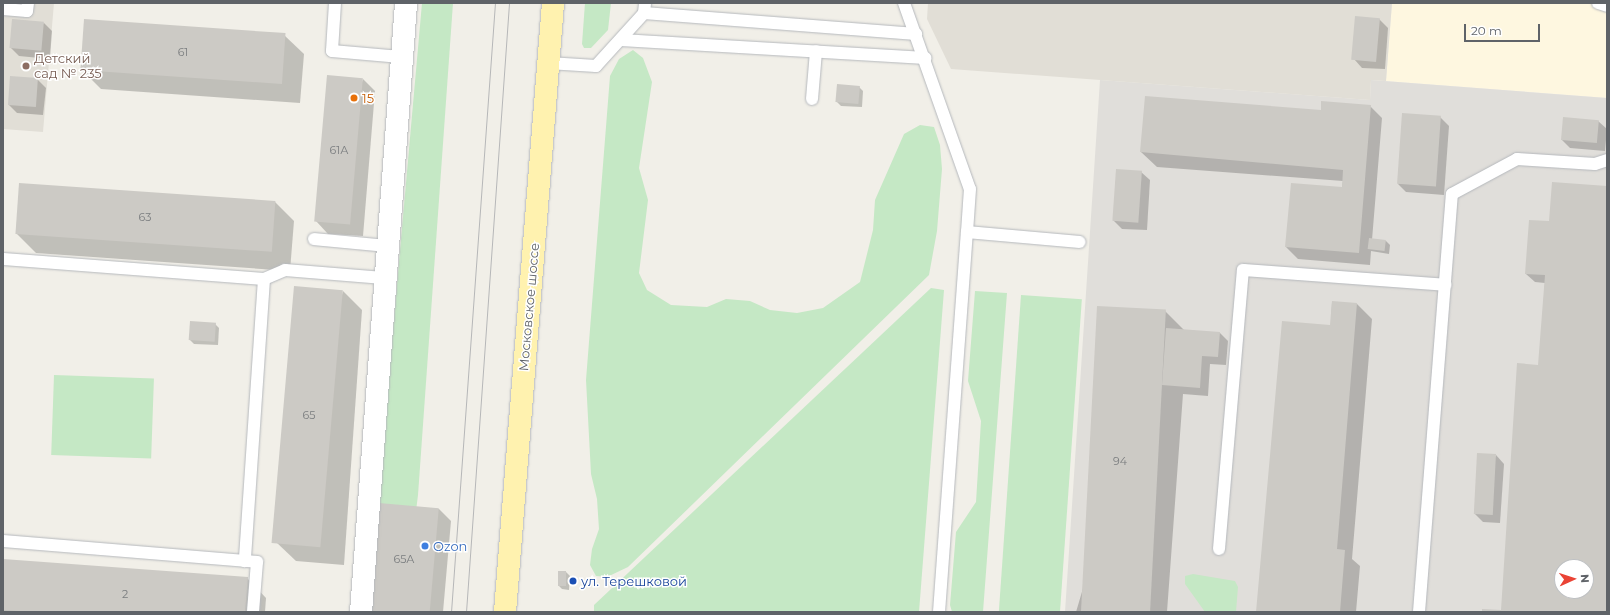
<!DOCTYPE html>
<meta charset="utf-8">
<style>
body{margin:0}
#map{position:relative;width:1610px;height:615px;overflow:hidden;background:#f1efe8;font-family:Montserrat,sans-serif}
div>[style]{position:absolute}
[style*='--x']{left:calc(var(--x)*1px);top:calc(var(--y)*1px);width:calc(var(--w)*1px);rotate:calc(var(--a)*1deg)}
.commercial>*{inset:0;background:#fef7e0}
.industrial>*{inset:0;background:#e0deda}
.education>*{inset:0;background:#e1ded6}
.green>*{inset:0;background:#c5e8c5;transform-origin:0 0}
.shadow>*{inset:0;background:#0003}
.building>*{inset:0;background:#cccac5;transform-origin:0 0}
.roads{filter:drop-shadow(0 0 1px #b5b8bc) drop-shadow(0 0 1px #b5b8bc)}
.lane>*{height:12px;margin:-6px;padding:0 6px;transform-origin:6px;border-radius:6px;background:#fff}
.street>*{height:22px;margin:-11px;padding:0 11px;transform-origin:11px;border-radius:11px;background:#fff}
.primary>*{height:22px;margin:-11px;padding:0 11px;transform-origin:11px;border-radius:11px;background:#fff2af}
.tram>*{height:1px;margin:-0.5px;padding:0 0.5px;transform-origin:0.5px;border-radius:0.5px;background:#b6b7b8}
.dots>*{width:11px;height:11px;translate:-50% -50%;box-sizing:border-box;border:2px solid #fff;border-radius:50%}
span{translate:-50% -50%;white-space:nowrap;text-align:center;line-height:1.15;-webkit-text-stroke:3px #fff;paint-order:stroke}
.number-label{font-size:11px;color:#7a7d7f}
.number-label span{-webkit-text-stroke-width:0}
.education-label{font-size:13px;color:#785e54}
.left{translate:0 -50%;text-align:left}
.food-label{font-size:13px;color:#c56008}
.street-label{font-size:13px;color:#5f6368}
.shop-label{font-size:13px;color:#366cbe}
.transit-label{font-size:13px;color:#164399}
.frame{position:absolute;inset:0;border:4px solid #5f6368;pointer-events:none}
.north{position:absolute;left:1554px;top:559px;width:40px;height:40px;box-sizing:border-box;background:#fff;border:1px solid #bfc1c3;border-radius:50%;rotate:87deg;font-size:11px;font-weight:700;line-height:16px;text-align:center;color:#5f6368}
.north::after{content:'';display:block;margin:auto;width:14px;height:18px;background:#ea4335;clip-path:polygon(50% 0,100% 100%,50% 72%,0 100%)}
.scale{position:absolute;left:1464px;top:24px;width:76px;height:18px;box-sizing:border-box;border:2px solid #5f6368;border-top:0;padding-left:5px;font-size:12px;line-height:14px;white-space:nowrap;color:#5f6368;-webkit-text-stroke:3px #fff;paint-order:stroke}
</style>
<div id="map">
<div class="commercial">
<div style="clip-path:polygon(1392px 3px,1607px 3px,1607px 98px,1386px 81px)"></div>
</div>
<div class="industrial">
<div style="clip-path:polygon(evenodd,1100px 80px,1370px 100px,1371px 80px,1607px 98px,1607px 612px,1065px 612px,1100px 80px,1562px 567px,1586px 567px,1586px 591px,1562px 591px,1562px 567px)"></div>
</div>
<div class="education">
<div style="clip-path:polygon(3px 3px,54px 3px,43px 132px,3px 129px)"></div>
<div style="clip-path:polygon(928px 3px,1392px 3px,1386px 81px,1371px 80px,1370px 100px,951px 69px,927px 19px)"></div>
</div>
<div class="green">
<div style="clip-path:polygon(422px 3px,453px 3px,418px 495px,416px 511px,383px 517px,378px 498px)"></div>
<div style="clip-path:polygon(585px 3px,611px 3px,608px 30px,591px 48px,584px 48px,582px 44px)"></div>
<div style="clip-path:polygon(633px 50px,643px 58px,652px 82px,639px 168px,648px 200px,639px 273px,647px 290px,671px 305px,707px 307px,726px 299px,750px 301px,770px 310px,797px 313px,823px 308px,860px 282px,873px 230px,875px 200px,904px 134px,920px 125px,934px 127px,940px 145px,942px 169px,937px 231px,929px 275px,628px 567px,607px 577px,596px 576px,590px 565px,592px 549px,599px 529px,597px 499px,591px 474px,586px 380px,610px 76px,619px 59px)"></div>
<div style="clip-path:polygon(931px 288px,944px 290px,919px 612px,594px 612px,594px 605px)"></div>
<div style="clip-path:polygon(975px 291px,1007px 293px,983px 612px,952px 612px,950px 605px,956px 532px,976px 502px,981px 421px,968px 381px)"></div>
<div style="left:1021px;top:295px;width:61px;height:318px;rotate:4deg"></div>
<div style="left:54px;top:375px;width:100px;height:80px;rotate:2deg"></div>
<div style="clip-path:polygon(1193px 574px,1235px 581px,1238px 587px,1236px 612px,1205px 612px,1185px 584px,1185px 576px)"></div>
</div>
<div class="shadow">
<div style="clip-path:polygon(1379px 19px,1388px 28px,1385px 69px,1362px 68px,1354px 59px)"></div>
<div style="clip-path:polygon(44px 23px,52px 31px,50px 59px,19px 56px,11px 48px)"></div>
<div style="clip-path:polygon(284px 35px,304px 54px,300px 103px,101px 89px,82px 70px)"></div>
<div style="clip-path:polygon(37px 79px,46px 88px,43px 115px,17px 113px,9px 105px)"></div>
<div style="clip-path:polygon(363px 79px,375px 91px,363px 236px,328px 234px,316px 221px)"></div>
<div style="clip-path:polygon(859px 87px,863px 91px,862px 107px,841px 106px,837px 102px)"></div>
<div style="clip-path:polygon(1370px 106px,1382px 118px,1372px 240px,1386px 241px,1390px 245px,1389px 254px,1371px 251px,1370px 265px,1298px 259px,1286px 247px,1342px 188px,1343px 181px,1157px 167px,1141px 152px,1320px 111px)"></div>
<div style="clip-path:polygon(1440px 117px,1449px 126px,1444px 195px,1406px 192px,1398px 184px)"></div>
<div style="clip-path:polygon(1598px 121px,1607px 129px,1605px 151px,1570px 148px,1562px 140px)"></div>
<div style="clip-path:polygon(1141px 172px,1150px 180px,1147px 230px,1122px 229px,1113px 220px)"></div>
<div style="clip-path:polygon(evenodd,1607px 187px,1607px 612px,1483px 612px,1502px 611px,1539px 366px,1545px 283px,1535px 282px,1526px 274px,1530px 221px,1549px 222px,1607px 187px,1562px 567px,1586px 567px,1586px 591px,1562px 591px,1562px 567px)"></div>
<div style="clip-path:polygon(275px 202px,294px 221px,290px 271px,36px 253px,17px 234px)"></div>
<div style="clip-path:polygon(343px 291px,362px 310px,344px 565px,296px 561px,276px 542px)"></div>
<div style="clip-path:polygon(1332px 302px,1357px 304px,1372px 319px,1352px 559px,1360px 566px,1356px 612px,1257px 612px,1331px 326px)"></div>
<div style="clip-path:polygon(1165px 311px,1184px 330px,1220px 333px,1228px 341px,1226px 365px,1210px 364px,1208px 396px,1183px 394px,1167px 612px,1076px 612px)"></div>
<div style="clip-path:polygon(215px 324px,219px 328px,218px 345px,194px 344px,190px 340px)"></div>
<div style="clip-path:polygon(1496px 455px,1504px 464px,1500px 523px,1483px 522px,1474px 513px)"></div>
<div style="clip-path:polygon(380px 504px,439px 509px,451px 521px,443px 612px,372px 612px)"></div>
<div style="clip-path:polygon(3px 560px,247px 578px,266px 598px,265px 612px,3px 612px)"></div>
<div style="clip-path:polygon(566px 572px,570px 576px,569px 590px,562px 589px,558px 585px)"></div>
</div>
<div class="building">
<div style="left:1355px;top:16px;width:25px;height:44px;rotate:5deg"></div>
<div style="left:12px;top:19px;width:32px;height:29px;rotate:5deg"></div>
<div style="left:84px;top:19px;width:202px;height:51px;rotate:4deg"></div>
<div style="left:327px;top:75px;width:36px;height:147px;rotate:5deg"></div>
<div style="left:10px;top:76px;width:28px;height:29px;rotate:4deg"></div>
<div style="left:837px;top:84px;width:23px;height:18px;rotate:5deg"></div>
<div style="clip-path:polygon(1145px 96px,1321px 110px,1321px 101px,1371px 105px,1359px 253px,1285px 247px,1291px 183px,1342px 187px,1343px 170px,1140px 152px)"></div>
<div style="left:1402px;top:113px;width:39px;height:71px;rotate:4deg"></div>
<div style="left:1563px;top:117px;width:36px;height:23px;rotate:5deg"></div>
<div style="left:1116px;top:169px;width:26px;height:52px;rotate:4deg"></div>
<div style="clip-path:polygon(evenodd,1552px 182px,1607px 186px,1607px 612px,1482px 612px,1482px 609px,1501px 610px,1517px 363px,1538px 365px,1545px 275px,1525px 274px,1529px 220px,1549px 221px,1552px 182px,1562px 567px,1586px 567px,1586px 591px,1562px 591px,1562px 567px)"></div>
<div style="left:19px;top:183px;width:257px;height:51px;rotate:4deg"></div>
<div style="left:1369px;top:238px;width:17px;height:11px;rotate:7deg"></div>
<div style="left:294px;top:286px;width:49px;height:258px;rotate:5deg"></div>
<div style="clip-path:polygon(1332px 301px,1357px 303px,1337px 549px,1345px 550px,1340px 612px,1256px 612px,1282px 321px,1330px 325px)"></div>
<div style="left:1097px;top:306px;width:69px;height:307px;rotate:3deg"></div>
<div style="left:190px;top:321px;width:26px;height:19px;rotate:4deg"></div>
<div style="clip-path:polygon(1166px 328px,1220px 332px,1218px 357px,1202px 356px,1200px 388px,1162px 385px)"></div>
<div style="left:1477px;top:453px;width:19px;height:61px;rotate:3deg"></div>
<div style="left:379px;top:503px;width:60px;height:108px;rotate:5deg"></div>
<div style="clip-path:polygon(3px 559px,248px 577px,245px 612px,33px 612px,3px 610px)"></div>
<div style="left:558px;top:571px;width:8px;height:15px"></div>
</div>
<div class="roads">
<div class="lane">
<div style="--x:335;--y:3;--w:48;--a:93.6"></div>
<div style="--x:332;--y:51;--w:69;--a:5"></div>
<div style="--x:904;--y:3;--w:197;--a:70.5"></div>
<div style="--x:970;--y:189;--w:43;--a:94"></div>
<div style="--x:967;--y:232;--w:113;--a:5.1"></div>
<div style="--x:1598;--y:3;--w:9;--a:18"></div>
<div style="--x:3;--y:9;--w:24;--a:5"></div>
<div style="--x:27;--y:11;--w:8;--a:-83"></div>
<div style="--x:644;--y:13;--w:273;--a:4.4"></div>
<div style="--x:621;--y:40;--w:305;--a:3.4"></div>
<div style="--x:548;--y:63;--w:48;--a:3.6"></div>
<div style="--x:596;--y:66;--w:72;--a:-47.8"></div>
<div style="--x:644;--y:13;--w:10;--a:-84"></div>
<div style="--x:812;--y:99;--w:48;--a:-85.2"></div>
<div style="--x:314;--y:239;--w:73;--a:5.5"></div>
<div style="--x:3;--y:259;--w:262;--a:4.4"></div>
<div style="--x:264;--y:279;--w:283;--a:93.9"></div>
<div style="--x:264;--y:279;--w:23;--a:-23"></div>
<div style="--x:285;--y:270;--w:99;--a:4.6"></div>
<div style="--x:3;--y:541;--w:255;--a:4.7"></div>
<div style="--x:257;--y:562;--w:50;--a:94.6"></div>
<div style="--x:1219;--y:549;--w:280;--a:-85.1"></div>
<div style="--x:1243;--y:270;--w:203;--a:4.2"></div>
<div style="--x:939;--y:612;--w:381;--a:-85.8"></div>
<div style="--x:1419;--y:612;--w:419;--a:-85.5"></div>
<div style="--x:1452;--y:194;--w:74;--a:-28.3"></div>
<div style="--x:1517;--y:159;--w:78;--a:3.7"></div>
<div style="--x:1595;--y:164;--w:13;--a:-18"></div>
</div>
<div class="street">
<div style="--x:361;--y:612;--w:611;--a:-85.77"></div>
</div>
<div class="primary">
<div style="--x:505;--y:612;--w:611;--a:-85.49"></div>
</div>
</div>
<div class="tram">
<div style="--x:451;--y:612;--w:611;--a:-85.87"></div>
<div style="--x:466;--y:612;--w:611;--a:-85.96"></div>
</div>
<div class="dots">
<div style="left:26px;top:66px;background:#8d6e63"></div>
<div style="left:354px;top:98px;background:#e8710a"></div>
<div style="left:425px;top:546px;background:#3f7fe0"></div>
<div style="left:573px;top:581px;background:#1a4fb4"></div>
</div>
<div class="number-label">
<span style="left:183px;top:52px">61</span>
<span style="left:339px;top:150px">61А</span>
<span style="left:145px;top:217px">63</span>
<span style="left:309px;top:415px">65</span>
<span style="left:1120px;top:461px">94</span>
<span style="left:404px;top:559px">65А</span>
<span style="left:125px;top:594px">2</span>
</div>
<div class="education-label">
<span class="left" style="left:34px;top:66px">Детский<br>сад № 235</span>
</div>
<div class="food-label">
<span class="left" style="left:362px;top:98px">15</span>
</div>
<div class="street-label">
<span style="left:529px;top:307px;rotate:-85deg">Московское шоссе</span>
</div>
<div class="shop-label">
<span class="left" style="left:433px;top:546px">Ozon</span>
</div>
<div class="transit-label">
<span class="left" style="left:581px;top:581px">ул. Терешковой</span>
</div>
<div class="frame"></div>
<div class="north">N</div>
<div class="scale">20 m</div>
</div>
